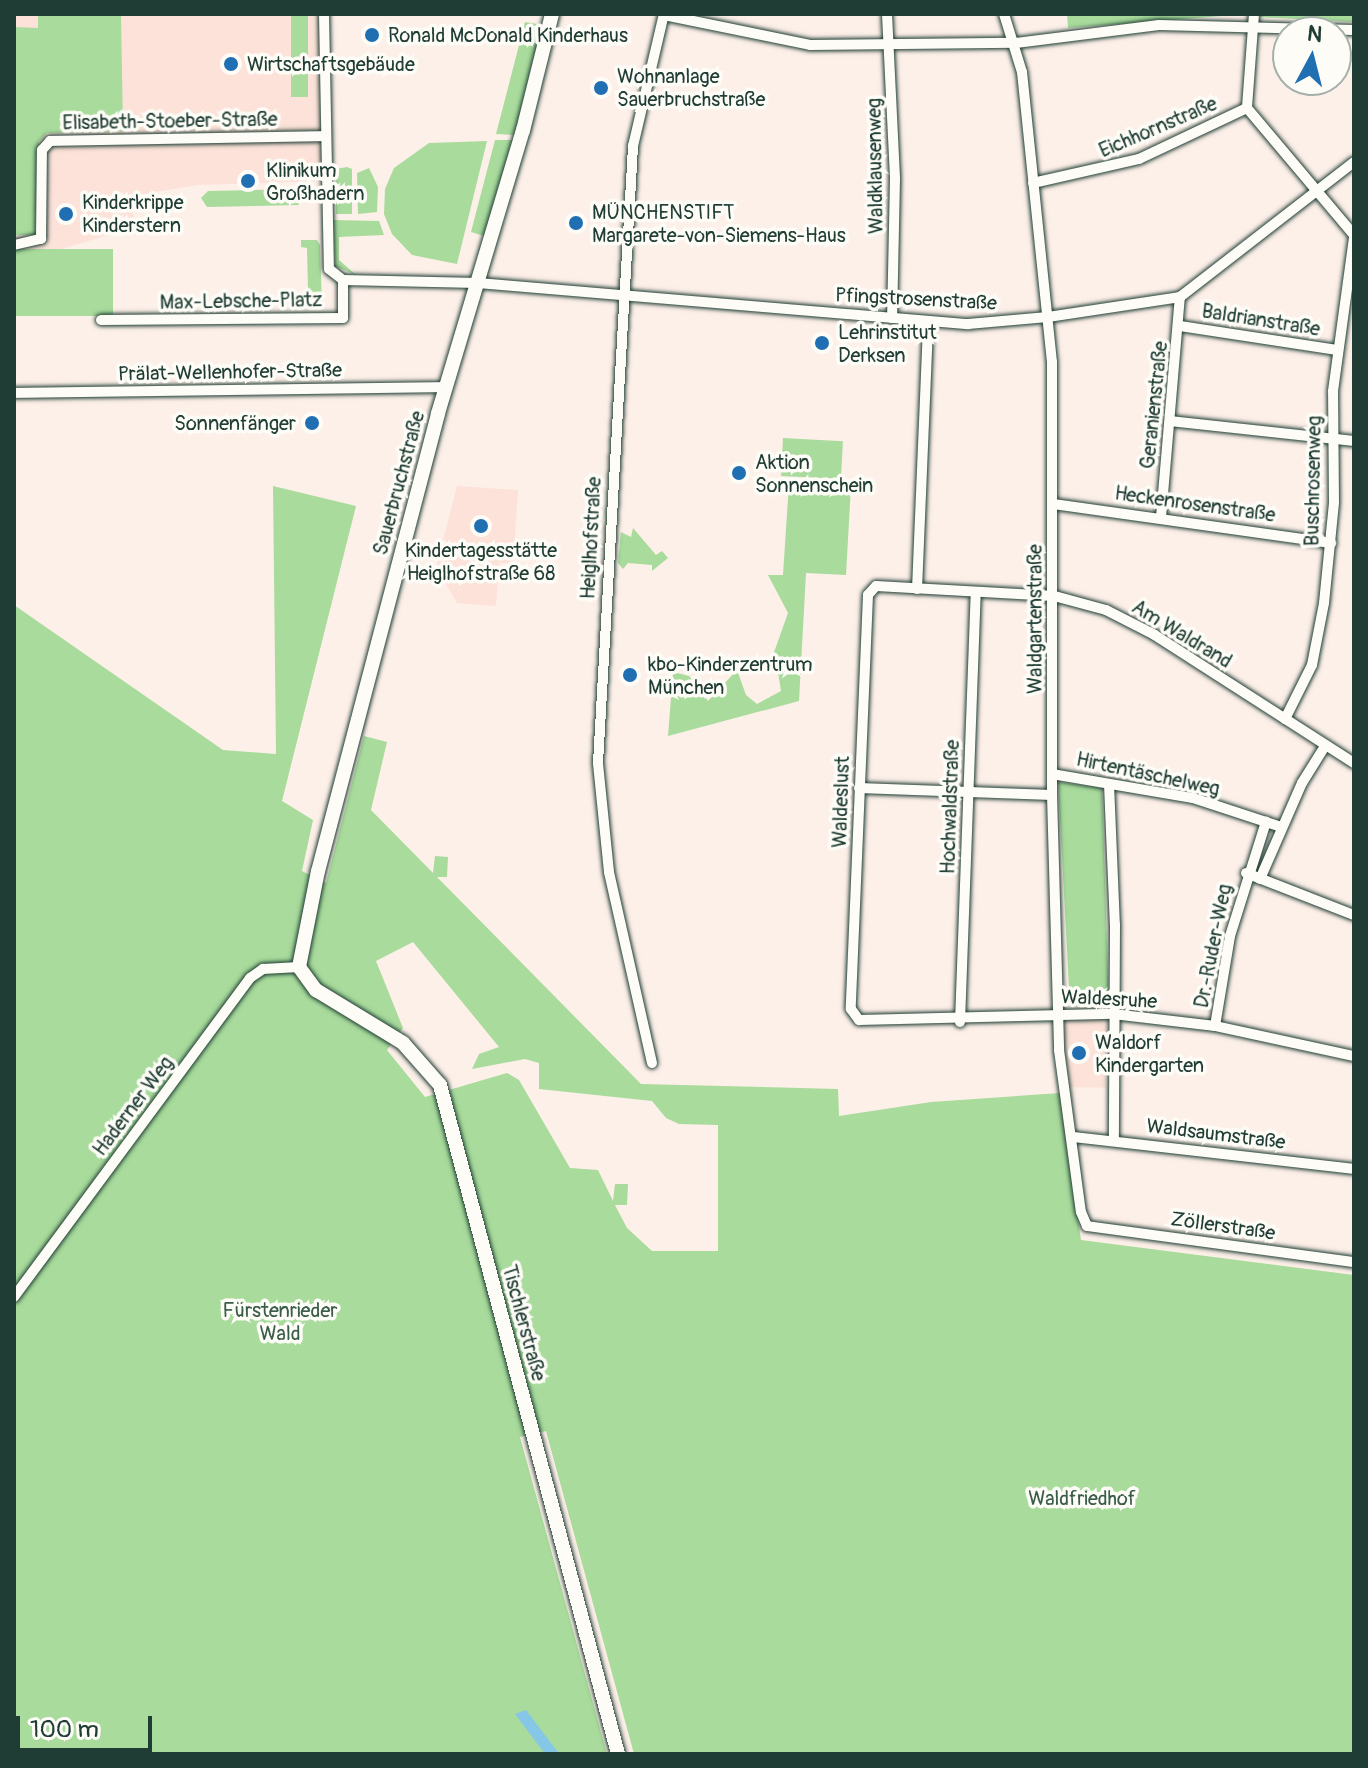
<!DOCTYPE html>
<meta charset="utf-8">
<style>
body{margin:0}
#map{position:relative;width:1368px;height:1768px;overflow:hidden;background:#fdf0e9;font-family:Pangolin,sans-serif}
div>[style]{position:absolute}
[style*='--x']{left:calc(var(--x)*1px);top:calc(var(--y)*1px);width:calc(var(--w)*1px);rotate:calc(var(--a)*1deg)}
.built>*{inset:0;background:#fce2d8;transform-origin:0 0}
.green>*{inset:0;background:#a8db9c;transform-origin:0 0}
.water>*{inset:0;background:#86c6e7}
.roads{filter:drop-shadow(0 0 2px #1f3d34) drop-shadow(0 0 2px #1f3d34)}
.street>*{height:10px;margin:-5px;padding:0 5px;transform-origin:5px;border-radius:5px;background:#fdfcf7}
.secondary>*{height:14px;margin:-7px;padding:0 7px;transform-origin:7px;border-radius:7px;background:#fdfcf7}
.dots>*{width:22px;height:22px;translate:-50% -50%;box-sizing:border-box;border:4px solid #fdfcf7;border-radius:50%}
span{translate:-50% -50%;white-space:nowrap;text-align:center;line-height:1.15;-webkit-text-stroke:7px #fdfcf7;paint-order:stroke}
.poi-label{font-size:20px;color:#1f3d34}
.left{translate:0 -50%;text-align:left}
.right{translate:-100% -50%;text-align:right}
.street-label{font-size:20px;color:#1f3d34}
.park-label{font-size:20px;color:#3a5d49}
.frame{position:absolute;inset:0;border:16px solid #1f3d34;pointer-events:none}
.north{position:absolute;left:1272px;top:16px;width:80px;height:80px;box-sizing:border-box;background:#fdfcf7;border:2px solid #a4b0a9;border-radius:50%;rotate:7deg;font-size:22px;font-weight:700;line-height:32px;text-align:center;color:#1f3d34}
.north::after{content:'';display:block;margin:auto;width:28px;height:36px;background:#1f6fb2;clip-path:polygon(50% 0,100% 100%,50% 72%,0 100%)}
.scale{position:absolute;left:16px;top:1716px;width:136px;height:36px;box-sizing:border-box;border:4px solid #1f3d34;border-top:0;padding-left:10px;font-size:24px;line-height:28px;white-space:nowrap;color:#1f3d34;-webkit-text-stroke:6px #fdfcf7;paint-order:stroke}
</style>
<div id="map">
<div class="built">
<div style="clip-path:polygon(14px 14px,320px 14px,322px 181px,199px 185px,130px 196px,135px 227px,55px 251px,14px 249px)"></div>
<div style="clip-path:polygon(457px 486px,518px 490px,513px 563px,499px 563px,496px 606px,457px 603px,436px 567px)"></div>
<div style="left:1064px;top:1018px;width:43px;height:69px;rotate:1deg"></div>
</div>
<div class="green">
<div style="clip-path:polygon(38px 14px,121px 14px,123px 131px,47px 133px,39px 141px,35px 235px,14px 235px,14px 27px,38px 28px)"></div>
<div style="left:291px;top:14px;width:17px;height:83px"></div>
<div style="clip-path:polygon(1067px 14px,1247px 14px,1068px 28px)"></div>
<div style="clip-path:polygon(1260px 14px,1354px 14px,1354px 22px,1260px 17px)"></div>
<div style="clip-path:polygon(525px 22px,544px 25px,527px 94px,514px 135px,496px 134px)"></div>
<div style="clip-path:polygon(495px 140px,513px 140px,484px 236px,471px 232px)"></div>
<div style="clip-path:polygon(487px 141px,457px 264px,412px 255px,392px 234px,384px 214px,385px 189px,394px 168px,429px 143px)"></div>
<div style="clip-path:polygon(347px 167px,352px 169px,352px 214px,336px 214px,336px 169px)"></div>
<div style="clip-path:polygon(369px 168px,378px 187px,377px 212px,358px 214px,357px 173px)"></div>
<div style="clip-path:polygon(299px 189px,299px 205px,207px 207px,201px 198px,208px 191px)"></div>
<div style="clip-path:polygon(333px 220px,379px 221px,384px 235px,339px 237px,339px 260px,356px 275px,335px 266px)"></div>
<div style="clip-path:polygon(301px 240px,317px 240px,320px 245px,322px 307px,296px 307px,296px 299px,308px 291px,307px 248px,301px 247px)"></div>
<div style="left:14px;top:249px;width:99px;height:67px"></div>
<div style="left:783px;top:438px;width:60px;height:38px;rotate:3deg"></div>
<div style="clip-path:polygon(789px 483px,851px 486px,846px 575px,806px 573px,799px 701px,668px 736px,673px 672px,689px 676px,708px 701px,737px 670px,746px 695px,757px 704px,781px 691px,778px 672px,771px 666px,777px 663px,773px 655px,788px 613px,768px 575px,783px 575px)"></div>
<div style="clip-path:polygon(evenodd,273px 486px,356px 506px,282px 801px,313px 820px,302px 871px,326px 883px,364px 736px,387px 742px,371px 810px,433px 873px,435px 856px,448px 857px,447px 877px,437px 877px,641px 1084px,838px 1089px,839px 1116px,931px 1102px,1060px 1093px,1081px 1240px,1354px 1275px,1354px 1754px,634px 1754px,546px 1431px,520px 1437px,607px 1754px,14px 1754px,14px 605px,223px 750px,276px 754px,273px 486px,413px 942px,499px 1047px,479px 1054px,472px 1069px,525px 1059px,539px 1063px,539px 1089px,652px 1101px,666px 1118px,679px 1124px,718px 1125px,718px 1251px,652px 1251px,627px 1228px,615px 1205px,627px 1205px,628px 1184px,615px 1184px,613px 1201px,598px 1170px,570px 1168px,519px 1080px,507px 1073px,425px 1097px,387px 1050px,403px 1028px,376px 961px,413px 942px)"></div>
<div style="clip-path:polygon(633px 528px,656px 555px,662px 551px,668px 558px,652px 571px,652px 565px,628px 563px,623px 569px,618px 563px,621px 532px,631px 537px)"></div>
<div style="clip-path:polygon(1058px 782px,1102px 788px,1109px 1006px,1070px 1006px)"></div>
</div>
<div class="water">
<div style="clip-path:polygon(526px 1710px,557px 1751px,559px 1754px,545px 1754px,515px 1714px)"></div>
</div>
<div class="roads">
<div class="street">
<div style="--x:324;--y:14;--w:255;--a:88.9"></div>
<div style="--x:329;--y:269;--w:18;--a:38"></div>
<div style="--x:343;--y:280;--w:135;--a:1.3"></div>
<div style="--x:478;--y:283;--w:492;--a:4.8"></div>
<div style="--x:968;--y:324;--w:80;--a:-5"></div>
<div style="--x:1048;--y:317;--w:134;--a:-8.6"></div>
<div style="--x:1180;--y:297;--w:220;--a:-37.8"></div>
<div style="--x:887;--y:14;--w:165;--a:87.2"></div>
<div style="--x:895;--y:179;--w:139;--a:91.2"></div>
<div style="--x:1004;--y:14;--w:61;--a:72.8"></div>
<div style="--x:1022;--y:72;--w:292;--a:84.1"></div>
<div style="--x:1052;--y:362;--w:433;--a:90"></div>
<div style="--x:1052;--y:795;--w:255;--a:88.4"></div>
<div style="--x:1059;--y:1050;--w:163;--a:82.3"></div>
<div style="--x:1081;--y:1212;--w:15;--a:67"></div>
<div style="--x:1087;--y:1226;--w:269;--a:7.7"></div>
<div style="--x:1254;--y:14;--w:94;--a:94.3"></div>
<div style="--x:1247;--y:108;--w:166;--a:49.9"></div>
<div style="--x:664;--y:15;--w:149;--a:11.6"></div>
<div style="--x:810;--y:45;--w:206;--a:-0.6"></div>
<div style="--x:1016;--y:43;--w:144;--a:-7.2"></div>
<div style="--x:1159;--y:25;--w:195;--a:1.5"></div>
<div style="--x:1033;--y:183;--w:109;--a:-12.8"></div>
<div style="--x:1139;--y:159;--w:119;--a:-25.3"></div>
<div style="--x:14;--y:245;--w:28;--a:-13"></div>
<div style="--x:41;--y:239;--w:89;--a:-89.4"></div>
<div style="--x:42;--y:150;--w:12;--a:-48"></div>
<div style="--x:50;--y:141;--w:276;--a:-1"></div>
<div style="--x:101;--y:320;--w:242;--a:-0.5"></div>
<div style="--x:343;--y:318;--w:38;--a:-90"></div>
<div style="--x:1180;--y:326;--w:159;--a:8.7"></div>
<div style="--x:14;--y:393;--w:432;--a:-0.8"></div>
<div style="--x:1170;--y:421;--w:185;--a:6.2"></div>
<div style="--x:1053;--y:504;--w:281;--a:8"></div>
<div style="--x:1161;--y:517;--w:221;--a:-85.1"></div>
<div style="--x:917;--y:589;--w:268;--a:-87.6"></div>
<div style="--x:1285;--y:719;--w:60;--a:-63.4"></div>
<div style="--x:1312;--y:665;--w:63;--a:-79"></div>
<div style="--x:1324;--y:603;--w:101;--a:-84.3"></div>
<div style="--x:1334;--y:502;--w:111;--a:-90.5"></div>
<div style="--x:1333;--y:391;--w:155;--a:-82.2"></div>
<div style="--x:1354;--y:763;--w:237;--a:-147.3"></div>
<div style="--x:1155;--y:635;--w:55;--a:-153"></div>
<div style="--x:1106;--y:610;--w:54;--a:-164.9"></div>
<div style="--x:1054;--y:596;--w:178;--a:-176.8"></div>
<div style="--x:876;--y:586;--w:12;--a:132"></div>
<div style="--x:868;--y:595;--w:414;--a:92.4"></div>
<div style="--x:851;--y:1009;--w:14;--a:54"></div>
<div style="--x:859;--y:1020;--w:254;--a:-1.4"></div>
<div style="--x:1113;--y:1014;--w:103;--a:6.7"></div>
<div style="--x:1215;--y:1026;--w:142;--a:12.2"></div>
<div style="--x:1052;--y:774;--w:143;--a:9.7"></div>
<div style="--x:1193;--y:798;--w:93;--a:18.2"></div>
<div style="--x:1109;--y:784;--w:141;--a:87.6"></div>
<div style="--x:1115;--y:925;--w:215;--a:90.3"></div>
<div style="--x:859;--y:788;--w:193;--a:2.1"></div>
<div style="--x:1246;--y:873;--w:116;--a:21.3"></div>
<div style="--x:1260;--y:879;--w:105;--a:-66.4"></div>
<div style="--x:1302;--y:783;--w:44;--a:-58.1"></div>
<div style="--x:960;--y:1022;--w:429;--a:-87.9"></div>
<div style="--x:1215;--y:1026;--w:91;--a:-80.5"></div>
<div style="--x:1230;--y:936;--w:120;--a:-72.5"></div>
<div style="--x:652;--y:1063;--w:196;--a:-102.7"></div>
<div style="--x:609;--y:872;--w:110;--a:-95.8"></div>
<div style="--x:598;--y:763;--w:618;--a:-86.75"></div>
<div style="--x:633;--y:146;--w:136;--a:-76.8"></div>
<div style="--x:1074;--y:1137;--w:282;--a:6.5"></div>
<div style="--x:14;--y:1297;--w:397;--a:-53.5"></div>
<div style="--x:250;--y:978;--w:16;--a:-35"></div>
<div style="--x:263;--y:969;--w:36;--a:-3"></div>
</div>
<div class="secondary">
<div style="--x:552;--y:14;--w:120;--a:104"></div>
<div style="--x:523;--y:130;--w:296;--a:106.7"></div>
<div style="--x:438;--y:414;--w:472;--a:104.7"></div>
<div style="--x:318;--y:871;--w:98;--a:101.2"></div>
<div style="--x:299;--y:967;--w:29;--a:54"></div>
<div style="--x:316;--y:990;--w:102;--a:31.3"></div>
<div style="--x:403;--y:1043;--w:56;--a:48.6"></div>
<div style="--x:440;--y:1085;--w:692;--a:75.1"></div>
</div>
</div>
<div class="dots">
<div style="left:372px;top:35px;background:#1f6fb2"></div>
<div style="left:231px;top:64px;background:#1f6fb2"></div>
<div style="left:601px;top:88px;background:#1f6fb2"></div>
<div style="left:248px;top:181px;background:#1f6fb2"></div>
<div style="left:66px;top:214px;background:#1f6fb2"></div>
<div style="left:576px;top:223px;background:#1f6fb2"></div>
<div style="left:822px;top:343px;background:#1f6fb2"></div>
<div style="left:312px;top:423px;background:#1f6fb2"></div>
<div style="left:739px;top:473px;background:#1f6fb2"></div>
<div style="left:481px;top:526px;background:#1f6fb2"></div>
<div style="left:630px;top:675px;background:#1f6fb2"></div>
<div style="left:1079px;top:1053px;background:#1f6fb2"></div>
</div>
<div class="poi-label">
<span class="left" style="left:388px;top:35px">Ronald McDonald Kinderhaus</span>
<span class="left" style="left:247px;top:64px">Wirtschaftsgebäude</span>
<span class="left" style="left:617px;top:88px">Wohnanlage<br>Sauerbruchstraße</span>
<span class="left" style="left:266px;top:182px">Klinikum<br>Großhadern</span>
<span class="left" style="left:82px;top:214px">Kinderkrippe<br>Kinderstern</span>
<span class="left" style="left:592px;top:224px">MÜNCHENSTIFT<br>Margarete-von-Siemens-Haus</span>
<span class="left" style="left:838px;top:344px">Lehrinstitut<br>Derksen</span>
<span class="right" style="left:296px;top:423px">Sonnenfänger</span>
<span class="left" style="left:755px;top:474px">Aktion<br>Sonnenschein</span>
<span style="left:481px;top:562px">Kindertagesstätte<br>Heiglhofstraße 68</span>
<span class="left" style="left:648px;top:676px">kbo-Kinderzentrum<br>München</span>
<span class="left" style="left:1095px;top:1054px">Waldorf<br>Kindergarten</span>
</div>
<div class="street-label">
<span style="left:170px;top:121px;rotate:-1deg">Elisabeth-Stoeber-Straße</span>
<span style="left:1158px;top:127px;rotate:-23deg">Eichhornstraße</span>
<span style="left:875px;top:166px;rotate:-91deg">Waldklausenweg</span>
<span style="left:916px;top:299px;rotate:3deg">Pfingstrosenstraße</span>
<span style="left:241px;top:301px;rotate:-1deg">Max-Lebsche-Platz</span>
<span style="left:1261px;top:320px;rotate:9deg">Baldrianstraße</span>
<span style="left:230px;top:372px;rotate:-1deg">Prälat-Wellenhofer-Straße</span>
<span style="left:1154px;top:405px;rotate:-84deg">Geranienstraße</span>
<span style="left:1313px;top:481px;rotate:-89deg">Buschrosenweg</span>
<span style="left:399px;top:483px;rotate:-75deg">Sauerbruchstraße</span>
<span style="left:1195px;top:504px;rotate:8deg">Heckenrosenstraße</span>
<span style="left:591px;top:538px;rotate:-87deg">Heiglhofstraße</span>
<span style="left:1035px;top:619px;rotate:-90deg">Waldgartenstraße</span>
<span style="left:1182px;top:634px;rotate:31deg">Am Waldrand</span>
<span style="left:1148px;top:774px;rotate:12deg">Hirtentäschelweg</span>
<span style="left:841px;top:802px;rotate:-88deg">Waldeslust</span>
<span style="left:950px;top:807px;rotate:-88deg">Hochwaldstraße</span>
<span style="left:1213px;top:946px;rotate:-79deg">Dr.-Ruder-Weg</span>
<span style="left:1109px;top:999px;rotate:3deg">Waldesruhe</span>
<span style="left:133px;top:1106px;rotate:-53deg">Haderner Weg</span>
<span style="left:1216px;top:1134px;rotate:7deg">Waldsaumstraße</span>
<span style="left:1223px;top:1226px;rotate:8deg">Zöllerstraße</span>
<span style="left:524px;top:1323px;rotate:75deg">Tischlerstraße</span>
</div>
<div class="park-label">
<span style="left:280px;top:1322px">Fürstenrieder<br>Wald</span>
<span style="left:1082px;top:1498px">Waldfriedhof</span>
</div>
<div class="frame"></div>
<div class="north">N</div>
<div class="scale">100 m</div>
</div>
